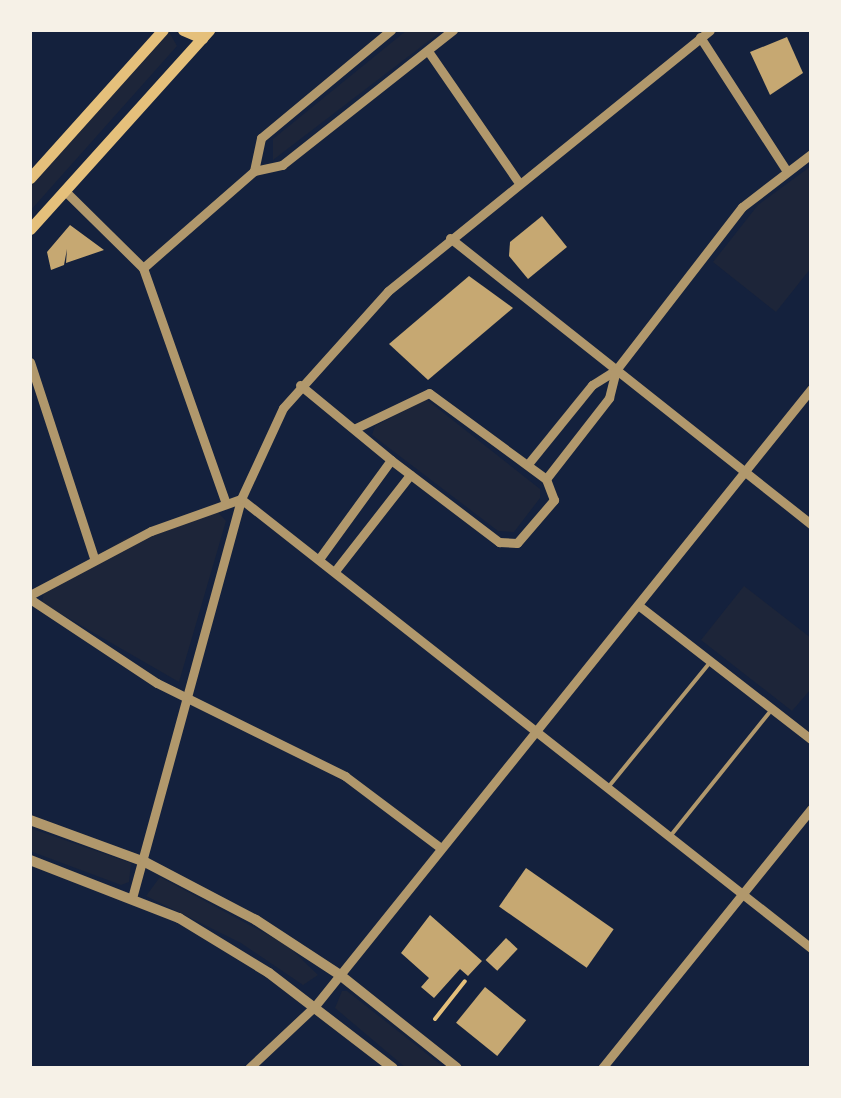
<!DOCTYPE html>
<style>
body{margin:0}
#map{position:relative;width:841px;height:1098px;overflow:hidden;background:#14213d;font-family:"Libre Baskerville",serif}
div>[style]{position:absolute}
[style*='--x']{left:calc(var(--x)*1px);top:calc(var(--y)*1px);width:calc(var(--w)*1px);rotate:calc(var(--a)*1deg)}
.green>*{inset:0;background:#1d2539}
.building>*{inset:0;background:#c6a872;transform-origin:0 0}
.path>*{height:4px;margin:-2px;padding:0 2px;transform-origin:2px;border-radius:2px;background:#e5c07b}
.service>*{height:4px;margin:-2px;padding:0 2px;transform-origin:2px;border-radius:2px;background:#b1986c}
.minor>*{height:9px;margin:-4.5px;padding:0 4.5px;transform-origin:4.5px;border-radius:4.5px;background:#b1986c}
.tertiary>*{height:10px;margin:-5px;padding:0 5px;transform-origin:5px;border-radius:5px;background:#b1986c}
.secondary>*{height:11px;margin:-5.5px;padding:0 5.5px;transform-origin:5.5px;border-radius:5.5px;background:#e5c07b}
span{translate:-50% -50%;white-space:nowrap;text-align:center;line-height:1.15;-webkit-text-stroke:8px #f6f1e7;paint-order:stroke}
.frame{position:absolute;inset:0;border:32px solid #f6f1e7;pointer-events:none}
</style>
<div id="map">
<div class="green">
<div style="clip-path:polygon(168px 30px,177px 46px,30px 211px,30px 175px)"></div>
<div style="clip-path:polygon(407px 30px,443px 30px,273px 160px,273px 139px)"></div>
<div style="clip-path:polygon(811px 166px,811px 268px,776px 312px,713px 262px,758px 205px)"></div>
<div style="clip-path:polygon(426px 399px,540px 489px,540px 498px,514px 532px,498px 531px,372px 435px,375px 426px)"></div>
<div style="clip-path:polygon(213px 507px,226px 521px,179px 682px,42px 603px,44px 590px,124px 539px)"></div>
<div style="clip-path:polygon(744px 586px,811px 638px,811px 689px,792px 711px,701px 640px)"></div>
<div style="clip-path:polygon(30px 828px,131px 863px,129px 882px,121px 885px,30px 851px)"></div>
<div style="clip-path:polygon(160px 877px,287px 945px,318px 975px,303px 985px,241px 943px,146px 896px)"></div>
<div style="clip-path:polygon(342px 991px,347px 991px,445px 1068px,406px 1068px,335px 1008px)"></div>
</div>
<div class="building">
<div style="clip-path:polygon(787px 37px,803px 73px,770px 95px,750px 52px)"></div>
<div style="clip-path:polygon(542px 216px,567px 247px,528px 279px,509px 256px,510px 242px)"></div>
<div style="clip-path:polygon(70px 225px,104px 250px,66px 263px,67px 249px,64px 265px,51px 270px,47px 252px)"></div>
<div style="clip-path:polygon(469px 276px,513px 308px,428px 380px,389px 344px)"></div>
<div style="left:526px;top:868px;width:107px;height:47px;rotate:35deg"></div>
<div style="clip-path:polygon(430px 915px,482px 961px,468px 976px,460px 969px,434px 998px,421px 987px,429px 978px,401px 953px)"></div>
<div style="left:506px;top:938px;width:16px;height:30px;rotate:43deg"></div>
<div style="left:485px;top:987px;width:53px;height:46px;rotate:39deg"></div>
</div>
<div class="path">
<div style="--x:435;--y:1019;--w:48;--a:-51.7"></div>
</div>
<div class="service">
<div style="--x:610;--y:785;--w:160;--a:-50.8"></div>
<div style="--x:672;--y:834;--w:160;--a:-51.3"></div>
</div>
<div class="minor">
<div style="--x:700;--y:37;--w:158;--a:57.1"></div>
<div style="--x:428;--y:51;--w:160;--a:55.4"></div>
<div style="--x:254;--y:171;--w:34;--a:-78"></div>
<div style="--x:261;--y:138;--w:169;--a:-39.7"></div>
<div style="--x:65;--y:191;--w:110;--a:44.6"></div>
<div style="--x:143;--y:268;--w:247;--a:70.6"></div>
<div style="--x:450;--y:238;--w:461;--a:38.4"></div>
<div style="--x:143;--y:268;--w:147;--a:-41.1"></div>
<div style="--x:254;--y:171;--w:29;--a:-12"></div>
<div style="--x:282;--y:165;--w:218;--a:-38.3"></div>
<div style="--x:30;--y:362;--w:206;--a:71.9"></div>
<div style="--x:300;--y:385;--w:118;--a:39.5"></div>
<div style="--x:391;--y:460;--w:136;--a:37.2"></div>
<div style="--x:499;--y:542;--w:18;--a:3"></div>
<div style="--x:517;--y:543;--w:57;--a:-49.3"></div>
<div style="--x:554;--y:500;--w:22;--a:-111"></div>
<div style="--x:546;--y:479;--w:145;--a:-143.7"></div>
<div style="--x:429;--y:393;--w:83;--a:154.4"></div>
<div style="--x:528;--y:464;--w:102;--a:-51"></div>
<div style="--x:592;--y:385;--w:28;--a:-32"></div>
<div style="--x:616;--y:370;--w:206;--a:-52.3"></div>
<div style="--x:742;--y:207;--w:87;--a:-37.5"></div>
<div style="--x:546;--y:479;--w:103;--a:-52.1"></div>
<div style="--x:609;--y:398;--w:29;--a:-76"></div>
<div style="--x:319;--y:559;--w:122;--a:-54"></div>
<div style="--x:335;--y:571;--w:122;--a:-52"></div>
<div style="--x:30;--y:595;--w:137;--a:-27.9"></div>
<div style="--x:151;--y:531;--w:96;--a:-19.6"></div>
<div style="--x:241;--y:499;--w:726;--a:38.23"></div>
<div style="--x:30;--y:599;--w:152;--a:33.5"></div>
<div style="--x:157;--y:683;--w:210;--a:26.3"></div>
<div style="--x:345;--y:776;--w:120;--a:36.9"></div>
<div style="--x:638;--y:605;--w:219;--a:37.8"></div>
<div style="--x:132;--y:898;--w:414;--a:-74.7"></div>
<div style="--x:241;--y:499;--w:100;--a:-65.2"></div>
<div style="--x:283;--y:408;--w:157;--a:-48.1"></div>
<div style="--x:388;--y:291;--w:414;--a:-39"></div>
<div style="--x:249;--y:1068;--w:91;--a:-43.2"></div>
<div style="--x:315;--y:1006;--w:792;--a:-51.2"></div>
<div style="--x:602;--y:1068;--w:333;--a:-51.1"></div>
</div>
<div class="tertiary">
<div style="--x:30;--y:820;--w:122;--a:20.1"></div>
<div style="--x:145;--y:862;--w:125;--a:27.6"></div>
<div style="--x:256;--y:920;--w:100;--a:33.2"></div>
<div style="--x:340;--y:975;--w:149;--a:38.5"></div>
<div style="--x:30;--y:860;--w:160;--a:21.3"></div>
<div style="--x:179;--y:918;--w:105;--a:31.4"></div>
<div style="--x:269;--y:973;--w:156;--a:37.5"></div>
</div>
<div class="secondary">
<div style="--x:183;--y:30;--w:21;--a:23"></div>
<div style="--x:30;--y:178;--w:199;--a:-48.1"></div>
<div style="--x:30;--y:229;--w:268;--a:-48"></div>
</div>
<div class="frame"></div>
</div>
